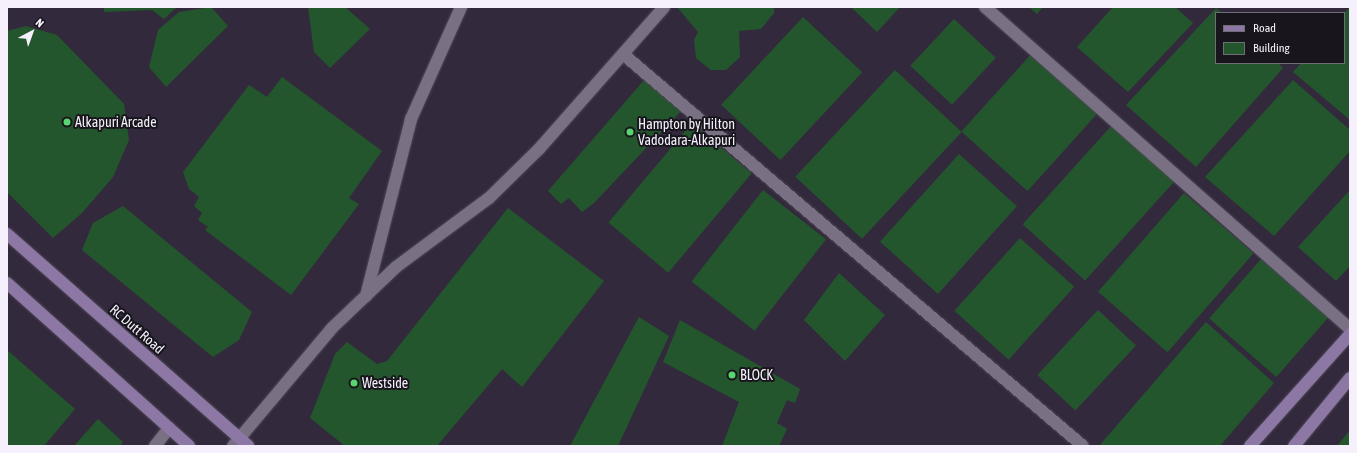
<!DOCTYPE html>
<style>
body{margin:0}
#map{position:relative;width:1357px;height:453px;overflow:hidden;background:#322a3c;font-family:"Asap Condensed",sans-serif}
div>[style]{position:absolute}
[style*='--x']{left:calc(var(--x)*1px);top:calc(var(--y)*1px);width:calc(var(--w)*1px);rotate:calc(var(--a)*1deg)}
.building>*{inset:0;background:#24562d;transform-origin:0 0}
.roads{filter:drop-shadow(0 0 1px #4f4857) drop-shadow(0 0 1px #4f4857)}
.street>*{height:12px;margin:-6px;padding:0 6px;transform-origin:6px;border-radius:6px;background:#797084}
.secondary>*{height:12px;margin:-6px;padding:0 6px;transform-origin:6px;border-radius:6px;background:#8d77a5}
.dots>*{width:11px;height:11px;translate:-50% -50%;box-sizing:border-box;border:2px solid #18151d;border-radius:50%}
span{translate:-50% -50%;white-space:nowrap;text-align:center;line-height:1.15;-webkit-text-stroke:4px #18151d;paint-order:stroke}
.poi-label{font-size:14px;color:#f5f0fc}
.left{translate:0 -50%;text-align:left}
.street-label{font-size:14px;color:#f5f0fc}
.frame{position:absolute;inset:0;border:8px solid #f5f0fc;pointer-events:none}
.legend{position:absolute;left:1215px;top:12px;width:130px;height:52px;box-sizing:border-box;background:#18151d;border:1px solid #706d76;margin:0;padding:5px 7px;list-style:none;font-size:12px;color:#f5f0fc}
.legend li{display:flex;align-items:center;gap:8px;height:20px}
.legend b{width:20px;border:1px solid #706d76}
.north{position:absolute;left:12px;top:12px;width:40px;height:40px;-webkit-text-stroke:3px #18151d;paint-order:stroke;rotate:41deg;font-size:11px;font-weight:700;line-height:16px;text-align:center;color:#f5f0fc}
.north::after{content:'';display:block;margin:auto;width:14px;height:18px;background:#f5f0fc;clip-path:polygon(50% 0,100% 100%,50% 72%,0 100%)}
</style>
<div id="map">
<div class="building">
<div style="clip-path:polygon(104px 7px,175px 7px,176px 8px,164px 19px,152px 10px,104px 12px)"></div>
<div style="clip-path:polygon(211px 7px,228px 26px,166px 87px,149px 67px,158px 30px,179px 12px)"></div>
<div style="clip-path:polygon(308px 7px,345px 7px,370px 29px,330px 68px,314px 52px)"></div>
<div style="clip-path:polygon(677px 7px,774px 7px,774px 13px,761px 29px,739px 31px,740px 57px,726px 70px,711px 70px,696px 58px,694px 40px,698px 32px)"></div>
<div style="clip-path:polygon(851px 7px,900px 7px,877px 32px)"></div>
<div style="clip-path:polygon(1029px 7px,1043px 7px,1037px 14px)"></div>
<div style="clip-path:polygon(1113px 7px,1175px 7px,1193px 23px,1128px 92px,1077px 47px)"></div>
<div style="clip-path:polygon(1350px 7px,1350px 120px,1293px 72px,1301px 63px,1344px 63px,1344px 13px)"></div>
<div style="clip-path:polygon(1216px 8px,1222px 13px,1216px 13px,1216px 63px,1278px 63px,1283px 68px,1196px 167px,1126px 105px)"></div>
<div style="left:803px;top:17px;width:81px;height:120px;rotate:43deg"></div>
<div style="left:954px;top:19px;width:57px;height:64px;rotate:43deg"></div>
<div style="clip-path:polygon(26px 26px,57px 35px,124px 104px,129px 140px,113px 177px,82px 213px,53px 238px,7px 192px,7px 31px)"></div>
<div style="left:1033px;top:52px;width:89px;height:107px;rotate:42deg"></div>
<div style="left:895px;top:70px;width:91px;height:146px;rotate:43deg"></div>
<div style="clip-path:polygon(282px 77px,382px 151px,349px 198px,359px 204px,291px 295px,205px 230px,208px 227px,198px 220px,202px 213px,194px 206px,199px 197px,189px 189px,183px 172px,249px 85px,267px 97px)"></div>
<div style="clip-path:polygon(645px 79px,683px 109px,594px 203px,582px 212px,569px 198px,561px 204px,548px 191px)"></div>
<div style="clip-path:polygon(1293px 80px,1350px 130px,1350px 151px,1274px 236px,1205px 177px)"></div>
<div style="left:692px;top:123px;width:78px;height:130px;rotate:40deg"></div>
<div style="left:1113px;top:124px;width:84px;height:135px;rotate:42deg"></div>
<div style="left:959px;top:154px;width:78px;height:118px;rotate:42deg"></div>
<div style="left:763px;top:190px;width:80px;height:116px;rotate:38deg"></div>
<div style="clip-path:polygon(1350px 190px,1350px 266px,1336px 281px,1298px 247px)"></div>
<div style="left:1184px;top:193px;width:92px;height:131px;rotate:41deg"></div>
<div style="clip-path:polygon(123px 206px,252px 312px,239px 340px,213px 357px,82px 250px,93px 223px)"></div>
<div style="clip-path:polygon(508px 208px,604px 281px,522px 387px,502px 369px,437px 446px,345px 446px,310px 418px,335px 354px,347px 342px,377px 364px,387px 361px)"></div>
<div style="left:1020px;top:238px;width:73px;height:98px;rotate:42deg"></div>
<div style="left:1261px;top:259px;width:89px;height:79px;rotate:41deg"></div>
<div style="clip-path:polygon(839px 273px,885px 315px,845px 361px,804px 320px)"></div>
<div style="left:1098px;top:310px;width:52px;height:89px;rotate:43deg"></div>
<div style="clip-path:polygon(639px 317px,669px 336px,618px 446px,570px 446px)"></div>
<div style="clip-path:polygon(680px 320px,800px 389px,795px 403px,787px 400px,777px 423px,787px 429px,779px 446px,722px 446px,739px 402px,663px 362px)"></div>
<div style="clip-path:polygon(1206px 322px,1274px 383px,1220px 446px,1099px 446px)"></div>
<div style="clip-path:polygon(7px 350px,75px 409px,44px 446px,7px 446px)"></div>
<div style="clip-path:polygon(98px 419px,123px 442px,120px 446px,74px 446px)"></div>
<div style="clip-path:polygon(1350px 430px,1350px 446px,1337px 446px)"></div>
</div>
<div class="roads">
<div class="street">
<div style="--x:985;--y:7;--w:487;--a:41.4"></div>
<div style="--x:623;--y:54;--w:604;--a:40.44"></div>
<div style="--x:366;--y:296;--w:183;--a:-75.7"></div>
<div style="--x:411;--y:119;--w:123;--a:-65.9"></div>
<div style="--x:155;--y:446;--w:23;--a:-52"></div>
<div style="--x:233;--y:446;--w:154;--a:-50"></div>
<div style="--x:332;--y:328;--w:88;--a:-43.6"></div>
<div style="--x:396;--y:267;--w:116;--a:-36.6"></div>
<div style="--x:489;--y:198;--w:70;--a:-44.4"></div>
<div style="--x:539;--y:149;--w:189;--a:-48.6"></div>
</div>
<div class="secondary">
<div style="--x:7;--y:234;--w:321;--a:41.3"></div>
<div style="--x:7;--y:283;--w:244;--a:41.8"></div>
<div style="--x:1250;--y:446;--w:150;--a:-48.2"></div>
<div style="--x:1294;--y:446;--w:88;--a:-50.5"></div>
</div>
</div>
<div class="dots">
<div style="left:67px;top:122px;background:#58d570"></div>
<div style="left:630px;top:132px;background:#58d570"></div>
<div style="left:732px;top:375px;background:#58d570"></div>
<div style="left:354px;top:383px;background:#58d570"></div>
</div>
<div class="poi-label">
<span class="left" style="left:75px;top:122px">Alkapuri Arcade</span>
<span class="left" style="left:638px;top:132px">Hampton by Hilton<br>Vadodara-Alkapuri</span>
<span class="left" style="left:740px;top:375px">BLOCK</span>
<span class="left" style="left:362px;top:383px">Westside</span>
</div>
<div class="street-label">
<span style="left:137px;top:329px;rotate:41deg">RC Dutt Road</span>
</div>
<div class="frame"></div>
<ul class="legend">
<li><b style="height:5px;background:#8d77a5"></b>Road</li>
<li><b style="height:11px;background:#24562d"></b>Building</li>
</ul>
<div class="north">N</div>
</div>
